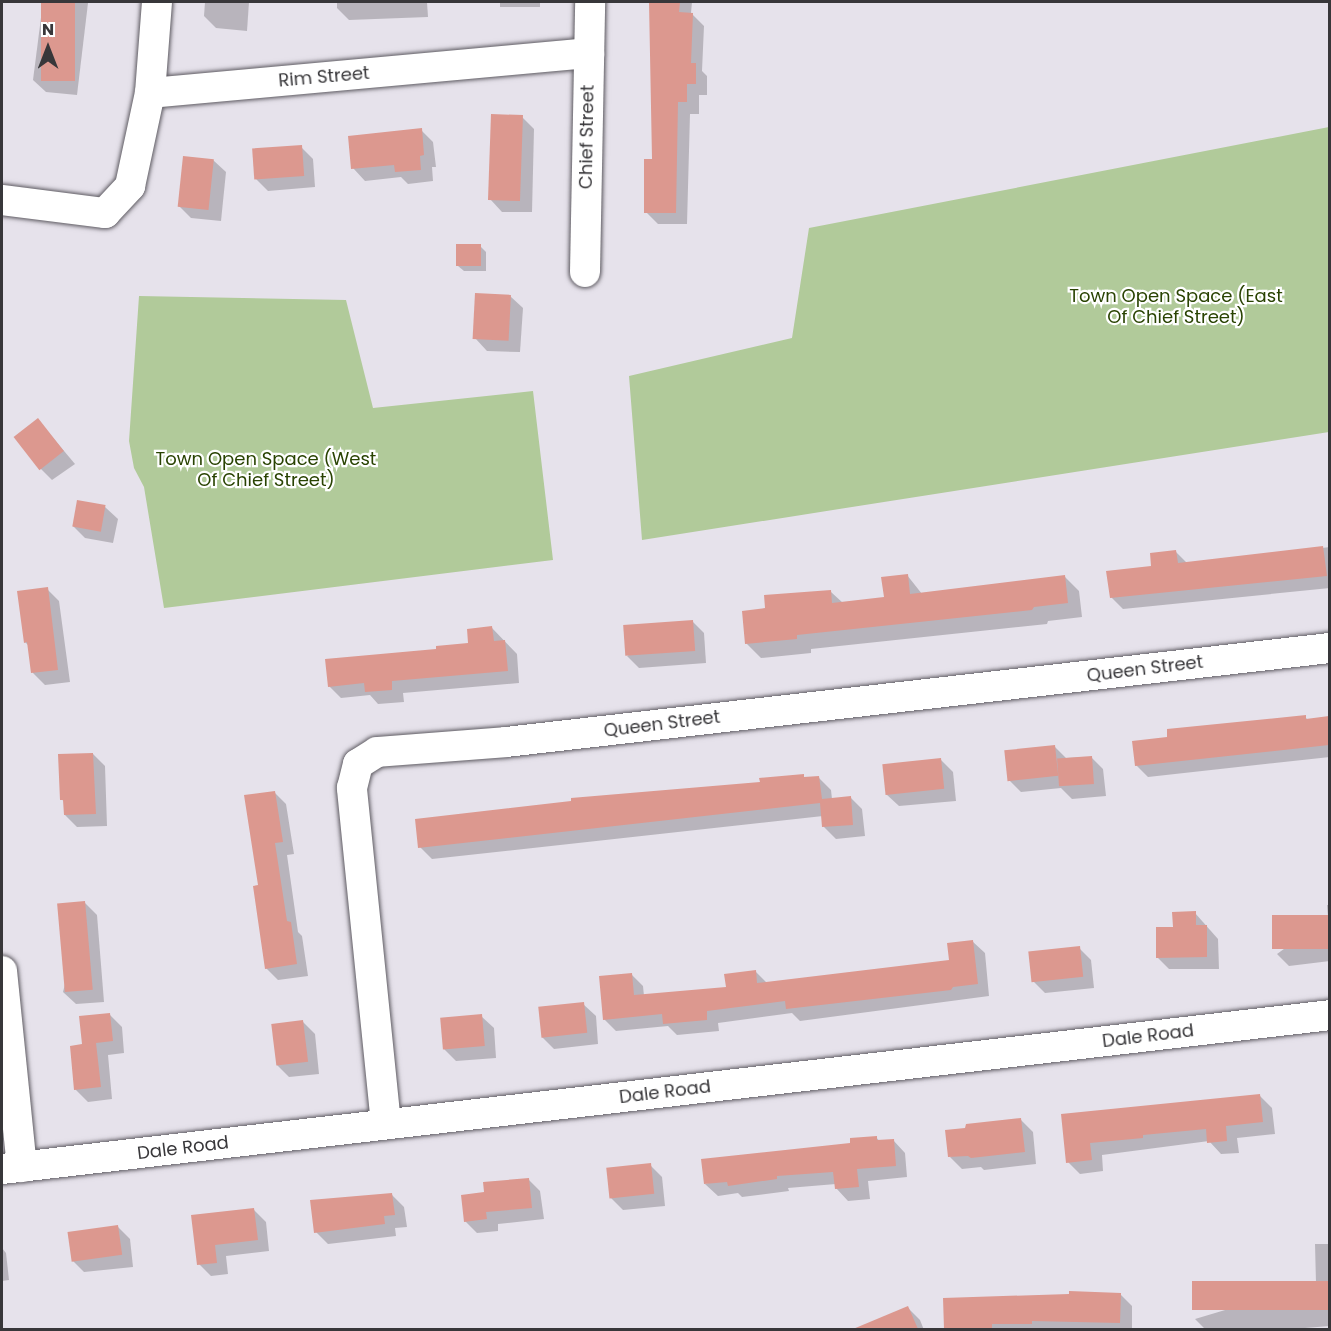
<!DOCTYPE html>
<style>
body{margin:0}
#map{position:relative;width:1331px;height:1331px;overflow:hidden;background:#e6e2eb;font-family:Poppins,sans-serif}
div>[style]{position:absolute}
[style*='--x']{left:calc(var(--x)*1px);top:calc(var(--y)*1px);width:calc(var(--w)*1px);rotate:calc(var(--a)*1deg)}
.green>*{inset:0;background:#b1ca9a}
.shadow>*{inset:0;background:#0003;transform-origin:0 0}
.building>*{inset:0;background:#dc988f;transform-origin:0 0}
.roads{filter:drop-shadow(0 0 2px #5f5c63) drop-shadow(0 0 2px #5f5c63)}
.street>*{height:30px;margin:-15px;padding:0 15px;transform-origin:15px;border-radius:15px;background:#fff}
span{translate:-50% -50%;white-space:nowrap;text-align:center;line-height:1.15;-webkit-text-stroke:4.5px #fff;paint-order:stroke}
.street-label{font-size:18px;color:#38373a}
.park-label{font-size:18px;color:#294302}
.frame{position:absolute;inset:0;border:3px solid #38373a;pointer-events:none}
.north{position:absolute;left:18px;top:18px;width:60px;height:60px;-webkit-text-stroke:4px #fff;paint-order:stroke;rotate:0deg;font-size:16px;font-weight:700;line-height:24px;text-align:center;color:#38373a}
.north::after{content:'';display:block;margin:auto;width:21px;height:27px;background:#38373a;clip-path:polygon(50% 0,100% 100%,50% 72%,0 100%)}
</style>
<div id="map">
<div class="green">
<div style="clip-path:polygon(1329px 127px,1329px 432px,642px 540px,629px 376px,792px 338px,809px 228px)"></div>
<div style="clip-path:polygon(139px 296px,346px 300px,373px 408px,533px 391px,553px 560px,164px 608px,144px 487px,134px 468px,129px 441px)"></div>
</div>
<div class="shadow">
<div style="clip-path:polygon(43px 2px,88px 3px,77px 95px,46px 92px,33px 80px)"></div>
<div style="clip-path:polygon(205px 2px,249px 2px,247px 31px,216px 28px,204px 16px)"></div>
<div style="clip-path:polygon(337px 2px,427px 2px,428px 17px,349px 20px,337px 8px)"></div>
<div style="left:500px;top:2px;width:40px;height:5px"></div>
<div style="clip-path:polygon(650px 2px,692px 2px,691px 13px,704px 26px,702px 71px,707px 76px,707px 95px,699px 95px,699px 114px,690px 114px,687px 224px,658px 224px,646px 212px,653px 160px)"></div>
<div style="clip-path:polygon(522px 117px,534px 129px,532px 212px,502px 212px,490px 199px)"></div>
<div style="clip-path:polygon(421px 130px,433px 142px,436px 167px,432px 167px,433px 181px,408px 184px,401px 177px,365px 181px,353px 168px)"></div>
<div style="clip-path:polygon(301px 147px,313px 159px,315px 187px,268px 191px,256px 179px)"></div>
<div style="clip-path:polygon(213px 160px,226px 172px,221px 221px,191px 218px,179px 206px)"></div>
<div style="clip-path:polygon(480px 246px,486px 252px,486px 271px,464px 271px,458px 266px)"></div>
<div style="clip-path:polygon(510px 296px,523px 308px,520px 352px,487px 351px,475px 338px)"></div>
<div style="clip-path:polygon(38px 420px,75px 464px,52px 480px,40px 468px)"></div>
<div style="clip-path:polygon(105px 507px,118px 519px,113px 543px,85px 538px,73px 526px)"></div>
<div style="clip-path:polygon(1330px 547px,1330px 588px,1123px 609px,1111px 597px,1175px 551px,1188px 564px)"></div>
<div style="clip-path:polygon(907px 575px,922px 594px,1065px 577px,1079px 591px,1082px 617px,1048px 621px,1047px 624px,811px 649px,811px 653px,761px 658px,746px 643px,766px 610px,831px 592px,843px 603px,885px 598px)"></div>
<div style="clip-path:polygon(47px 589px,59px 601px,70px 682px,45px 685px,33px 673px,29px 646px,25px 642px)"></div>
<div style="clip-path:polygon(692px 621px,704px 633px,706px 663px,639px 668px,627px 656px)"></div>
<div style="clip-path:polygon(492px 628px,517px 654px,519px 683px,403px 693px,404px 702px,378px 704px,370px 695px,341px 698px,329px 686px,438px 651px,470px 645px)"></div>
<div style="clip-path:polygon(1305px 717px,1308px 720px,1330px 718px,1330px 757px,1148px 777px,1136px 765px)"></div>
<div style="clip-path:polygon(1054px 746px,1066px 758px,1091px 757px,1103px 769px,1106px 796px,1072px 799px,1061px 788px,1021px 792px,1009px 780px)"></div>
<div style="clip-path:polygon(93px 754px,105px 766px,107px 826px,77px 827px,65px 815px,65px 802px,61px 799px)"></div>
<div style="clip-path:polygon(941px 760px,953px 772px,956px 801px,899px 806px,886px 794px)"></div>
<div style="clip-path:polygon(803px 776px,806px 779px,819px 778px,831px 790px,832px 799px,850px 797px,862px 809px,865px 836px,836px 839px,824px 827px,823px 816px,432px 859px,420px 847px)"></div>
<div style="clip-path:polygon(274px 792px,286px 804px,294px 854px,287px 855px,298px 932px,302px 936px,308px 976px,278px 980px,266px 968px,260px 887px)"></div>
<div style="clip-path:polygon(85px 903px,97px 915px,104px 1002px,76px 1004px,63px 992px)"></div>
<div style="clip-path:polygon(1327px 905px,1330px 905px,1330px 961px,1289px 966px,1277px 954px,1328px 917px)"></div>
<div style="clip-path:polygon(1195px 913px,1218px 939px,1219px 969px,1169px 969px,1157px 957px,1174px 928px)"></div>
<div style="clip-path:polygon(972px 941px,985px 953px,989px 996px,800px 1021px,792px 1013px,718px 1023px,719px 1031px,677px 1035px,668px 1026px,616px 1031px,604px 1019px,631px 974px,643px 986px,644px 996px,728px 988px,755px 971px,767px 983px,951px 961px)"></div>
<div style="clip-path:polygon(1079px 948px,1091px 960px,1094px 988px,1045px 993px,1033px 981px)"></div>
<div style="clip-path:polygon(583px 1004px,596px 1016px,598px 1044px,554px 1049px,542px 1037px)"></div>
<div style="clip-path:polygon(110px 1015px,122px 1027px,124px 1053px,108px 1055px,112px 1099px,88px 1102px,75px 1089px,84px 1046px)"></div>
<div style="clip-path:polygon(481px 1016px,494px 1028px,496px 1058px,456px 1061px,444px 1049px)"></div>
<div style="clip-path:polygon(303px 1022px,315px 1034px,319px 1074px,289px 1077px,277px 1065px)"></div>
<div style="clip-path:polygon(1260px 1096px,1272px 1108px,1275px 1134px,1237px 1138px,1239px 1153px,1221px 1154px,1209px 1141px,1102px 1155px,1103px 1171px,1080px 1174px,1068px 1162px,1063px 1115px)"></div>
<div style="clip-path:polygon(1021px 1120px,1033px 1132px,1036px 1164px,984px 1170px,981px 1167px,962px 1169px,950px 1157px)"></div>
<div style="clip-path:polygon(876px 1137px,880px 1142px,893px 1140px,905px 1153px,907px 1177px,868px 1181px,870px 1199px,848px 1201px,836px 1188px,836px 1184px,788px 1188px,789px 1191px,742px 1197px,738px 1193px,718px 1196px,705px 1184px)"></div>
<div style="clip-path:polygon(650px 1165px,662px 1177px,665px 1206px,623px 1210px,611px 1198px)"></div>
<div style="clip-path:polygon(528px 1179px,540px 1191px,544px 1219px,498px 1224px,498px 1231px,477px 1233px,465px 1221px,486px 1194px)"></div>
<div style="clip-path:polygon(392px 1195px,404px 1207px,407px 1227px,395px 1228px,396px 1236px,328px 1244px,316px 1232px)"></div>
<div style="clip-path:polygon(254px 1210px,266px 1222px,269px 1251px,226px 1256px,228px 1274px,211px 1276px,199px 1264px,193px 1216px)"></div>
<div style="clip-path:polygon(118px 1227px,130px 1239px,133px 1267px,84px 1272px,72px 1260px)"></div>
<div style="clip-path:polygon(1315px 1244px,1330px 1244px,1330px 1326px,1280px 1330px,1206px 1330px,1195px 1319px,1316px 1283px)"></div>
<div style="clip-path:polygon(2px 1248px,6px 1253px,9px 1280px,2px 1281px)"></div>
<div style="clip-path:polygon(1120px 1294px,1132px 1306px,1132px 1330px,945px 1329px)"></div>
<div style="clip-path:polygon(908px 1308px,920px 1320px,924px 1330px,855px 1330px)"></div>
</div>
<div class="building">
<div style="left:41px;top:2px;width:34px;height:79px"></div>
<div style="clip-path:polygon(649px 2px,680px 2px,679px 12px,693px 13px,691px 63px,696px 63px,696px 84px,687px 84px,687px 102px,678px 102px,676px 213px,644px 213px,644px 159px,652px 159px)"></div>
<div style="left:491px;top:114px;width:32px;height:86px;rotate:2deg"></div>
<div style="clip-path:polygon(422px 128px,424px 155px,420px 156px,421px 170px,395px 172px,394px 165px,351px 169px,348px 136px)"></div>
<div style="left:302px;top:145px;width:31px;height:50px;rotate:86deg"></div>
<div style="left:183px;top:156px;width:31px;height:51px;rotate:6deg"></div>
<div style="left:481px;top:244px;width:22px;height:25px;rotate:90deg"></div>
<div style="left:475px;top:293px;width:36px;height:46px;rotate:3deg"></div>
<div style="left:38px;top:418px;width:42px;height:31px;rotate:52deg"></div>
<div style="left:77px;top:500px;width:29px;height:27px;rotate:10deg"></div>
<div style="clip-path:polygon(1323px 546px,1327px 576px,1110px 598px,1106px 571px,1151px 566px,1150px 553px,1176px 550px,1178px 563px)"></div>
<div style="clip-path:polygon(908px 574px,910px 594px,1065px 575px,1068px 603px,1034px 607px,1032px 610px,797px 635px,797px 639px,745px 644px,742px 611px,765px 608px,764px 595px,831px 590px,832px 603px,884px 597px,881px 577px)"></div>
<div style="clip-path:polygon(48px 587px,58px 670px,31px 673px,27px 642px,24px 643px,17px 591px)"></div>
<div style="left:693px;top:620px;width:31px;height:70px;rotate:86deg"></div>
<div style="clip-path:polygon(492px 626px,494px 641px,505px 640px,508px 671px,392px 681px,392px 690px,365px 692px,364px 683px,328px 687px,325px 659px,436px 649px,436px 646px,468px 643px,467px 629px)"></div>
<div style="clip-path:polygon(1306px 715px,1306px 719px,1329px 716px,1329px 745px,1135px 766px,1132px 741px,1167px 737px,1167px 729px)"></div>
<div style="left:1055px;top:745px;width:31px;height:51px;rotate:84deg"></div>
<div style="clip-path:polygon(93px 753px,96px 814px,64px 815px,63px 800px,60px 800px,58px 754px)"></div>
<div style="left:1092px;top:756px;width:28px;height:35px;rotate:86deg"></div>
<div style="left:941px;top:758px;width:31px;height:59px;rotate:84deg"></div>
<div style="clip-path:polygon(804px 774px,804px 777px,819px 776px,822px 799px,851px 796px,853px 825px,822px 827px,820px 803px,418px 848px,415px 819px,571px 801px,571px 798px,760px 782px,759px 778px)"></div>
<div style="clip-path:polygon(275px 791px,283px 842px,275px 843px,287px 921px,291px 922px,297px 964px,265px 969px,253px 886px,258px 885px,244px 795px)"></div>
<div style="left:85px;top:901px;width:89px;height:28px;rotate:85deg"></div>
<div style="clip-path:polygon(1196px 911px,1196px 925px,1207px 925px,1207px 957px,1156px 958px,1156px 927px,1173px 927px,1172px 912px)"></div>
<div style="left:1329px;top:915px;width:34px;height:57px;rotate:90deg"></div>
<div style="clip-path:polygon(973px 940px,978px 984px,953px 987px,951px 990px,786px 1009px,785px 1001px,707px 1011px,707px 1020px,663px 1024px,662px 1014px,603px 1020px,599px 976px,632px 973px,634px 995px,726px 987px,724px 974px,756px 970px,757px 983px,949px 960px,947px 943px)"></div>
<div style="left:1080px;top:946px;width:31px;height:52px;rotate:84deg"></div>
<div style="left:584px;top:1002px;width:31px;height:46px;rotate:84deg"></div>
<div style="clip-path:polygon(110px 1013px,113px 1041px,96px 1043px,101px 1087px,74px 1090px,70px 1046px,82px 1044px,79px 1016px)"></div>
<div style="left:482px;top:1014px;width:32px;height:42px;rotate:85deg"></div>
<div style="left:303px;top:1020px;width:42px;height:32px;rotate:83deg"></div>
<div style="clip-path:polygon(1260px 1094px,1263px 1122px,1226px 1126px,1227px 1141px,1207px 1143px,1206px 1129px,1143px 1135px,1143px 1138px,1090px 1143px,1092px 1160px,1066px 1163px,1061px 1114px)"></div>
<div style="clip-path:polygon(1021px 1118px,1025px 1152px,971px 1158px,968px 1156px,948px 1157px,945px 1130px,965px 1128px,966px 1124px)"></div>
<div style="clip-path:polygon(877px 1136px,877px 1140px,894px 1139px,896px 1166px,857px 1169px,859px 1187px,835px 1189px,833px 1172px,777px 1176px,777px 1179px,728px 1186px,727px 1182px,704px 1184px,701px 1159px,850px 1143px,850px 1138px)"></div>
<div style="left:651px;top:1163px;width:31px;height:45px;rotate:84deg"></div>
<div style="clip-path:polygon(529px 1178px,532px 1208px,486px 1212px,487px 1219px,464px 1222px,461px 1195px,484px 1192px,483px 1182px)"></div>
<div style="clip-path:polygon(392px 1193px,395px 1215px,384px 1216px,385px 1224px,314px 1233px,310px 1200px)"></div>
<div style="clip-path:polygon(254px 1208px,258px 1240px,215px 1245px,217px 1263px,197px 1265px,191px 1215px)"></div>
<div style="left:118px;top:1225px;width:30px;height:51px;rotate:82deg"></div>
<div style="left:1329px;top:1281px;width:29px;height:137px;rotate:90deg"></div>
<div style="clip-path:polygon(1069px 1291px,1121px 1293px,1120px 1323px,1032px 1321px,1032px 1324px,992px 1324px,992px 1328px,944px 1329px,943px 1298px,1069px 1294px)"></div>
<div style="clip-path:polygon(908px 1306px,918px 1329px,853px 1329px)"></div>
</div>
<div class="roads">
<div class="street">
<div style="--x:150;--y:93;--w:441;--a:-5.2"></div>
<div style="--x:2;--y:200;--w:104;--a:7.2"></div>
<div style="--x:105;--y:213;--w:37;--a:-47"></div>
<div style="--x:130;--y:186;--w:95;--a:-77.9"></div>
<div style="--x:150;--y:93;--w:91;--a:-85.6"></div>
<div style="--x:585;--y:272;--w:270;--a:-88.9"></div>
<div style="--x:2;--y:971;--w:197;--a:84.2"></div>
<div style="--x:386;--y:1124;--w:338;--a:-95.8"></div>
<div style="--x:352;--y:788;--w:25;--a:-76"></div>
<div style="--x:358;--y:764;--w:22;--a:-32"></div>
<div style="--x:377;--y:752;--w:129;--a:-4.4"></div>
<div style="--x:506;--y:742;--w:829;--a:-6.51"></div>
<div style="--x:2;--y:1169;--w:1337;--a:-6.61"></div>
</div>
</div>
<div class="street-label">
<span style="left:324px;top:77px;rotate:-5deg">Rim Street</span>
<span style="left:587px;top:137px;rotate:-89deg">Chief Street</span>
<span style="left:1145px;top:669px;rotate:-7deg">Queen Street</span>
<span style="left:662px;top:724px;rotate:-7deg">Queen Street</span>
<span style="left:1148px;top:1036px;rotate:-7deg">Dale Road</span>
<span style="left:665px;top:1092px;rotate:-7deg">Dale Road</span>
<span style="left:183px;top:1148px;rotate:-7deg">Dale Road</span>
</div>
<div class="park-label">
<span style="left:1176px;top:307px">Town Open Space (East<br>Of Chief Street)</span>
<span style="left:266px;top:470px">Town Open Space (West<br>Of Chief Street)</span>
</div>
<div class="frame"></div>
<div class="north">N</div>
</div>
